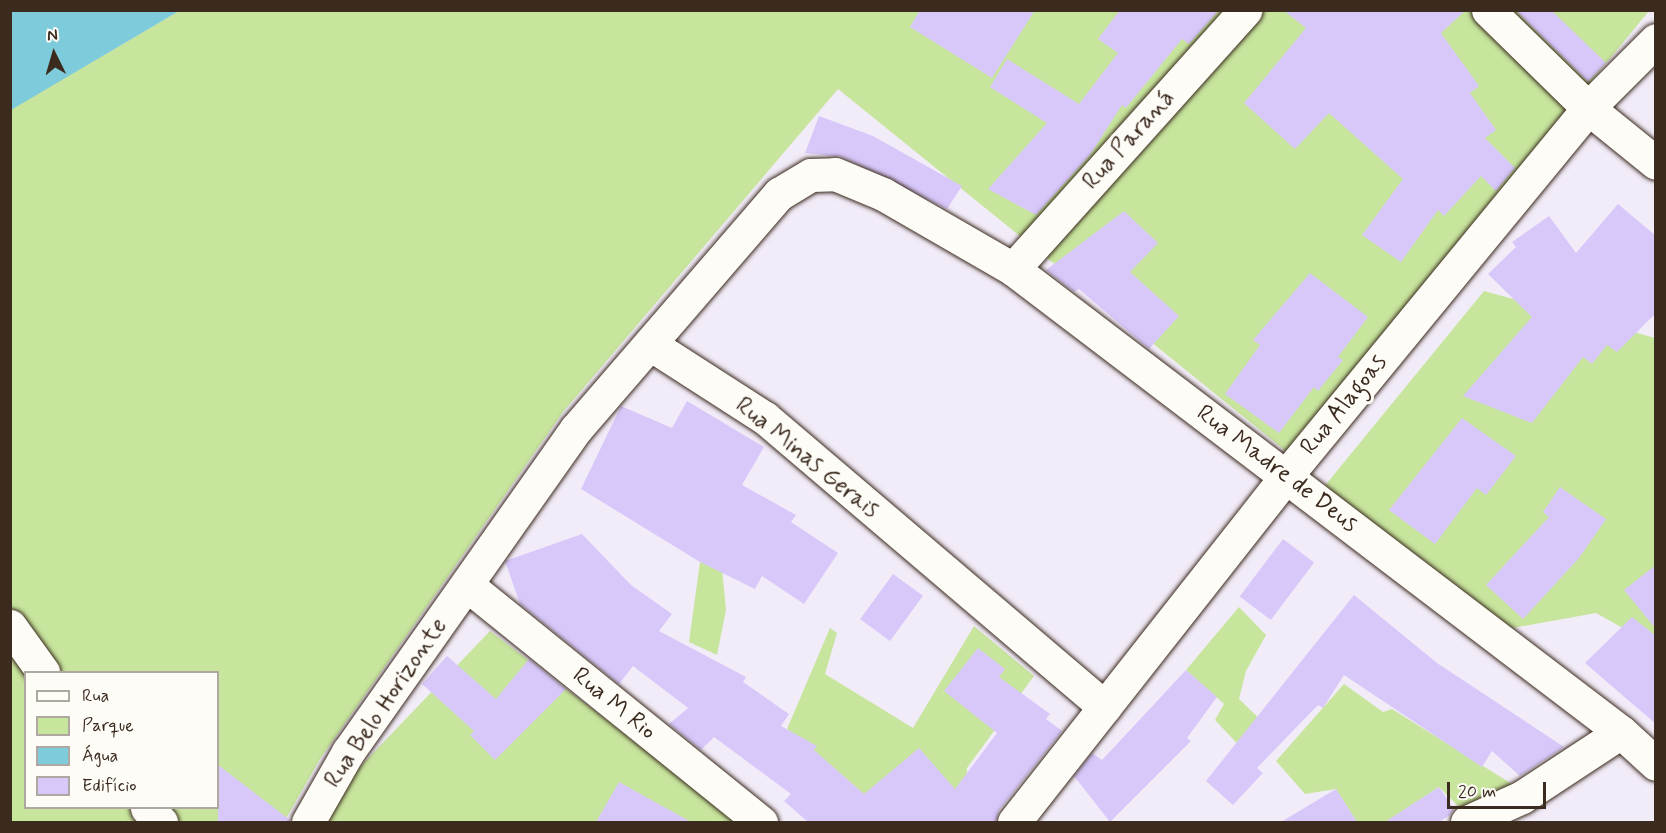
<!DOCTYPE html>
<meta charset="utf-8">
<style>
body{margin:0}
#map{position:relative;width:1666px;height:833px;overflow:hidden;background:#f2ecf8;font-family:Mynerve,sans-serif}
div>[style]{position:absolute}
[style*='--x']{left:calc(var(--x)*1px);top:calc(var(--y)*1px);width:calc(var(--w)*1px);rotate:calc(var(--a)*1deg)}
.green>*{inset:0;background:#c7e59d}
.water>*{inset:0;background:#7ecbdc}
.building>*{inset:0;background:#d8c8fa;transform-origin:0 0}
.roads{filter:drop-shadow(0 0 2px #3b2a1e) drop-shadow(0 0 2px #3b2a1e)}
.minor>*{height:33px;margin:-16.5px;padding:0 16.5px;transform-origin:16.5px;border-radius:16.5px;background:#fdfcf7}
span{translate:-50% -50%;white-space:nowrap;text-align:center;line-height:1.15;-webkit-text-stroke:6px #fdfcf7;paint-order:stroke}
.street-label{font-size:24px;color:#3b2a1e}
.frame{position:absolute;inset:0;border:12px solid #3b2a1e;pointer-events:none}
.legend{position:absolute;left:24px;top:671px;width:195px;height:138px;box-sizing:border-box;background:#fdfcf7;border:2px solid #afa8a0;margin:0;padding:8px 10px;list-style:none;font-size:18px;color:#3b2a1e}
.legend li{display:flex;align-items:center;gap:12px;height:30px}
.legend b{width:30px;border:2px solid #afa8a0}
.north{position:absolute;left:24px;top:24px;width:60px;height:60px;-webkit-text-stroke:4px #fdfcf7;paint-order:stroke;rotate:355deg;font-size:16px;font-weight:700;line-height:24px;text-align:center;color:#3b2a1e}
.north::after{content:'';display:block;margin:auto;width:21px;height:27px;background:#3b2a1e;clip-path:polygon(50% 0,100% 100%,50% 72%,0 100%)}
.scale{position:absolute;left:1447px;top:782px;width:99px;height:27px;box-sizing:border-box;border:3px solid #3b2a1e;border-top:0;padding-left:8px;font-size:18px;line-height:21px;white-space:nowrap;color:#3b2a1e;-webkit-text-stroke:4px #fdfcf7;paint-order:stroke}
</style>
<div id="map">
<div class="green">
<div style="clip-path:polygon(evenodd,179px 11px,1649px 11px,1287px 452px,838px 89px,563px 412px,320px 759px,284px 822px,11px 822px,10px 110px,179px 11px,26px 672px,218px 672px,218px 808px,26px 808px,26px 672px)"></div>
<div style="clip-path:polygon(1484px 291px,1655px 338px,1655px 646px,1596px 613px,1507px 629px,1323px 488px)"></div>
<div style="clip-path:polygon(700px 562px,722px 569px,726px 610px,717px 655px,689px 642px)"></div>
<div style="clip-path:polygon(1239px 607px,1266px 635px,1246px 671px,1239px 699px,1269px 728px,1247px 754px,1215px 720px,1224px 704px,1186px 670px)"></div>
<div style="clip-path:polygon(974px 626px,1034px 676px,967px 768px,968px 822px,854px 822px,855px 786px,787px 729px,830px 628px,837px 633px,825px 674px,913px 728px)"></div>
<div style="clip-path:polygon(490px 631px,741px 822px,307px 822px)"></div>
<div style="clip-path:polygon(1344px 684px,1383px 712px,1392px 709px,1515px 786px,1465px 813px,1439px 787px,1386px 822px,1357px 822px,1336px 789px,1305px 794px,1276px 761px)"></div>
</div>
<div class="water">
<div style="clip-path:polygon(11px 10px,179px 10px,179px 11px,11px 110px)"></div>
</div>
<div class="building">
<div style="clip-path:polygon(920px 10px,1035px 10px,992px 78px,910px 27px)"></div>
<div style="clip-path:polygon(1120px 10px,1219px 10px,1189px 44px,1182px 39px,1126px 108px,1122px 105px,1090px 155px,1036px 215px,988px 189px,1047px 123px,990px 87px,1007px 59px,1079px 104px,1118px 53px,1098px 39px)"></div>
<div style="clip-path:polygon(1283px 10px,1466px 10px,1441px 33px,1479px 86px,1470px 93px,1496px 130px,1485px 138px,1515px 168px,1496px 191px,1481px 176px,1444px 216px,1438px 210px,1401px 262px,1362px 235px,1403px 179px,1329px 113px,1295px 149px,1244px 103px,1306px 28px)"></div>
<div style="clip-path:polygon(1515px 10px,1551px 10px,1606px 63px,1588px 82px)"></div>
<div style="clip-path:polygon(819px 116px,873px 136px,962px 186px,947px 209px,842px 157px,805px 153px)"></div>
<div style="clip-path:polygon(1618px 204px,1656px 236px,1656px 313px,1617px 352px,1607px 345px,1592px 364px,1583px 357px,1532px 423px,1463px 396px,1532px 317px,1488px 274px,1516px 247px,1512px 242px,1549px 216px,1576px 253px)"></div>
<div style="clip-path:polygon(1124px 211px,1158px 243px,1130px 272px,1179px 316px,1149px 349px,1079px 289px,1074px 292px,1046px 270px)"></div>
<div style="clip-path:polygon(1310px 273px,1368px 317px,1338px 357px,1343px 360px,1318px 391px,1314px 387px,1279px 433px,1225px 394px,1260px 345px,1253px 340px)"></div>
<div style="clip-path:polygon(687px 401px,764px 447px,742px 485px,796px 515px,791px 522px,838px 553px,804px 604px,762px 576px,755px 589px,700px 562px,581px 489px,621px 406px,672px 428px)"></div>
<div style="clip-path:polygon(1462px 418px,1516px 456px,1486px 495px,1477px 488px,1435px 544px,1389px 510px)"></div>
<div style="clip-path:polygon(1560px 487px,1606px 519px,1579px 558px,1523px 619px,1486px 585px,1549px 517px,1543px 512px)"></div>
<div style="clip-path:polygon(582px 534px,631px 585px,672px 614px,659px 631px,746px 677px,743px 682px,789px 714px,781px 726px,817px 746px,814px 750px,864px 794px,919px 748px,955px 789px,997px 733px,944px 691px,978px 648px,1005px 669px,999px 677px,1050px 714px,1046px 719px,1062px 731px,999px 810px,996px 822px,808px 822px,784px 801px,791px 794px,714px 737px,701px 750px,669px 724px,688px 708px,633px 666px,619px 684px,520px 604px,505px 561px)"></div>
<div style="left:1283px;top:539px;width:39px;height:72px;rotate:37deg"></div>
<div style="clip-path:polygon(1656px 565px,1656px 629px,1624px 590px)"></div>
<div style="left:893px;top:574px;width:37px;height:56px;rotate:36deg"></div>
<div style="clip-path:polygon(1354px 595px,1437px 663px,1564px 747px,1520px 776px,1492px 751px,1482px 767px,1344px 675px,1323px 708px,1318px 705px,1257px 768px,1263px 773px,1233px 805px,1206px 781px)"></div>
<div style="clip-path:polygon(1632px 617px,1656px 636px,1656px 724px,1585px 663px)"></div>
<div style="clip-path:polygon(447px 656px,496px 699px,529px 659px,566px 689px,495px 760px,470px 735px,474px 731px,422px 684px)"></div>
<div style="clip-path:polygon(1186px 670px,1217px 697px,1187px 738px,1191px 741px,1110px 822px,1074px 776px,1092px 753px,1102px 760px)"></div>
<div style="clip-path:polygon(218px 765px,290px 820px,289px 822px,218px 822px)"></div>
<div style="clip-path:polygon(619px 782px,691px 822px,596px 822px)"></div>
<div style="clip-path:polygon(1439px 787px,1454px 809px,1450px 815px,1439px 822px,1385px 822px)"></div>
<div style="clip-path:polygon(1336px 789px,1357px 822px,1281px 822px)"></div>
</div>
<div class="roads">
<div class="minor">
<div style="--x:1488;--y:10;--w:140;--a:44.4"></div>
<div style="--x:1588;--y:108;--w:87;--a:39"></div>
<div style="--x:1013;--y:269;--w:348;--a:-48.1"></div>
<div style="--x:650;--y:344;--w:137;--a:32.8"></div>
<div style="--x:765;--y:418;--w:446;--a:40.4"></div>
<div style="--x:467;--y:585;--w:378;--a:38.9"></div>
<div style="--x:10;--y:626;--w:57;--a:54.3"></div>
<div style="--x:147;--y:808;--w:20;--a:45"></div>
<div style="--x:308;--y:822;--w:81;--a:-60.3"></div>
<div style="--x:348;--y:752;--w:395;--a:-54.8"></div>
<div style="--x:576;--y:429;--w:311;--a:-49.2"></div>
<div style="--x:779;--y:194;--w:37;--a:-31"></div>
<div style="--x:811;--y:175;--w:24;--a:-2"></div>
<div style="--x:835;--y:174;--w:52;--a:22.6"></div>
<div style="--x:883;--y:194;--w:150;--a:30"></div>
<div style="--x:1013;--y:269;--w:764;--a:37.29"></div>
<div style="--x:1621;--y:732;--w:47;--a:42.4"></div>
<div style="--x:1014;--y:822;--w:440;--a:-51.8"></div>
<div style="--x:1286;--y:476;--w:476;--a:-50.6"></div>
<div style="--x:1588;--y:108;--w:96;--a:-45"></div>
<div style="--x:1467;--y:822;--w:60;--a:-24.4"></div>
<div style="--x:1522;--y:797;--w:118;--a:-33.3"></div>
</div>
</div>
<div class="street-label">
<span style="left:1129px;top:140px;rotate:-48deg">Rua Paraná</span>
<span style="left:1344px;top:405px;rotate:-51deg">Rua Alagoas</span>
<span style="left:807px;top:458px;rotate:39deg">Rua Minas Gerais</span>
<span style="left:1277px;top:469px;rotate:37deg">Rua Madre de Deus</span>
<span style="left:386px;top:703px;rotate:-56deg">Rua Belo Horizonte</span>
<span style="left:614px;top:704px;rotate:39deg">Rua M Rio</span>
</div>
<div class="frame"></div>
<ul class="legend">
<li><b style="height:8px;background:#fdfcf7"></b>Rua</li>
<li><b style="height:16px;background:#c7e59d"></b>Parque</li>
<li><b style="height:16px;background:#7ecbdc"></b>Água</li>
<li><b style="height:16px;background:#d8c8fa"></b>Edifício</li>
</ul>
<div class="north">N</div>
<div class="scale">20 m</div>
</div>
